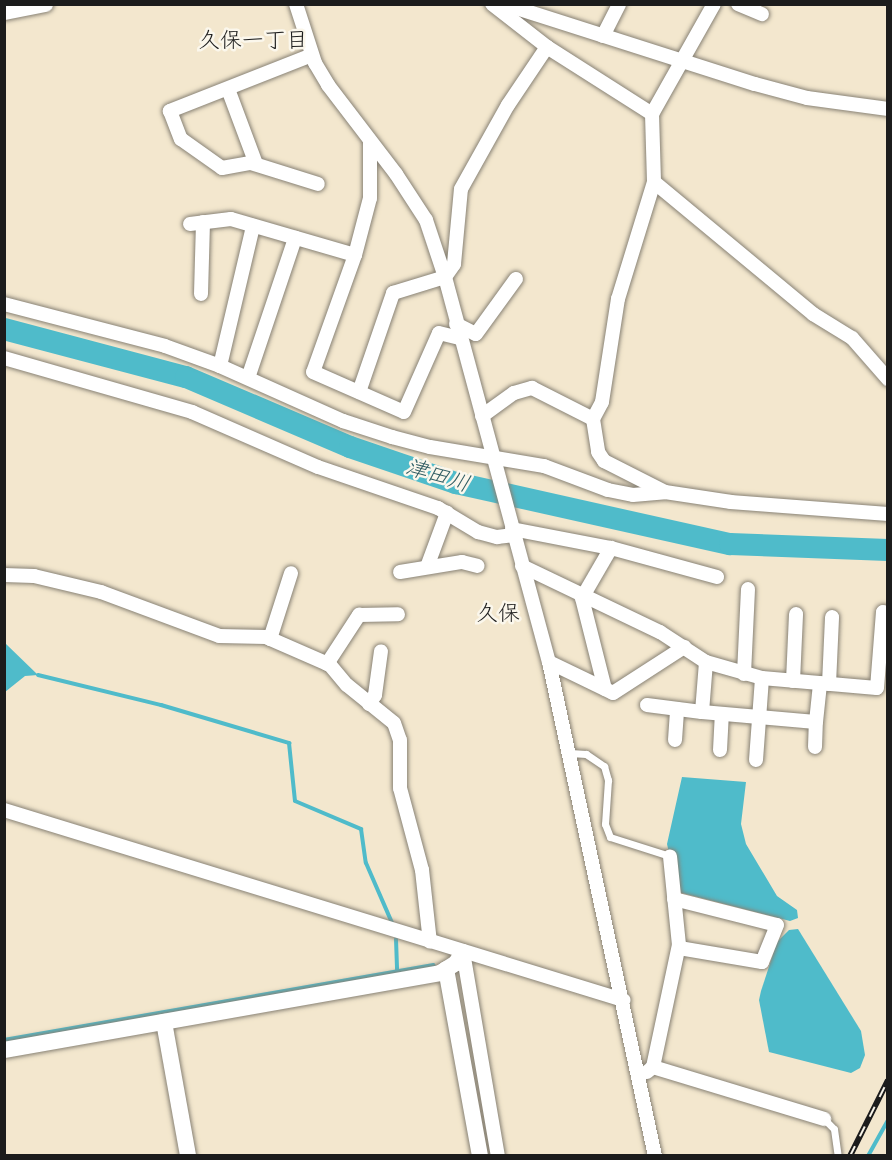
<!DOCTYPE html>
<meta charset="utf-8">
<style>
body{margin:0}
#map{position:relative;width:892px;height:1160px;overflow:hidden;background:#f3e7ce;font-family:Itim,"Klee One",sans-serif}
div>[style]{position:absolute}
[style*='--x']{left:calc(var(--x)*1px);top:calc(var(--y)*1px);width:calc(var(--w)*1px);rotate:calc(var(--a)*1deg)}
.water>*{inset:0;background:#4fbbca}
.stream>*{height:4px;margin:-2px;padding:0 2px;transform-origin:2px;border-radius:2px;background:#4fbbca}
.river>*{height:22px;margin:-11px;padding:0 11px;transform-origin:11px;border-radius:11px;background:#4fbbca}
.roads{filter:drop-shadow(0 0 2px #888275) drop-shadow(0 0 2px #888275)}
.service>*{height:7px;margin:-3.5px;padding:0 3.5px;transform-origin:3.5px;border-radius:3.5px;background:#fff}
.minor>*{height:14px;margin:-7px;padding:0 7px;transform-origin:7px;border-radius:7px;background:#fff}
.tertiary>*{height:16px;margin:-8px;padding:0 8px;transform-origin:8px;border-radius:8px;background:#fff}
.rail>*{height:6px;margin-top:-3px;transform-origin:0;background:repeating-linear-gradient(90deg,#fbf7ec 0 11px,#1c1c1c 0 22px);box-sizing:border-box;border-block:2px solid #1c1c1c}
span{translate:-50% -50%;white-space:nowrap;text-align:center;line-height:1.15;-webkit-text-stroke:5px #fbf7ec;paint-order:stroke}
.neighbourhood-label{font-size:22px;color:#1c1c1c}
.water-label{font-size:22px;color:#305c62;font-style:italic}
.frame{position:absolute;inset:0;border:6px solid #1c1c1c;pointer-events:none}
</style>
<div id="map">
<div class="water">
<div style="clip-path:polygon(5px 643px,38px 675px,25px 676px,5px 692px)"></div>
<div style="clip-path:polygon(682px 777px,746px 782px,741px 824px,746px 844px,777px 896px,797px 910px,798px 918px,790px 921px,678px 892px,667px 844px)"></div>
<div style="clip-path:polygon(798px 929px,861px 1031px,865px 1055px,860px 1068px,851px 1073px,769px 1052px,759px 1000px,761px 991px,777px 942px,789px 930px)"></div>
</div>
<div class="stream">
<div style="--x:38;--y:675;--w:127;--a:13.7"></div>
<div style="--x:161;--y:705;--w:134;--a:16.5"></div>
<div style="--x:289;--y:743;--w:58;--a:84.1"></div>
<div style="--x:295;--y:801;--w:72;--a:23"></div>
<div style="--x:361;--y:829;--w:34;--a:82"></div>
<div style="--x:366;--y:863;--w:68;--a:66.5"></div>
<div style="--x:396;--y:939;--w:33;--a:88"></div>
<div style="--x:4;--y:1040;--w:436;--a:-9.9"></div>
<div style="--x:868;--y:1156;--w:41;--a:-60.9"></div>
</div>
<div class="river">
<div style="--x:4;--y:329;--w:188;--a:14.8"></div>
<div style="--x:186;--y:377;--w:178;--a:23.1"></div>
<div style="--x:350;--y:447;--w:112;--a:18.8"></div>
<div style="--x:456;--y:483;--w:281;--a:12.6"></div>
<div style="--x:730;--y:544;--w:158;--a:2.2"></div>
</div>
<div class="roads">
<div class="service">
<div style="--x:570;--y:753;--w:16;--a:4"></div>
<div style="--x:586;--y:754;--w:22;--a:34"></div>
<div style="--x:604;--y:766;--w:15;--a:74"></div>
<div style="--x:608;--y:780;--w:44;--a:93.9"></div>
<div style="--x:605;--y:824;--w:14;--a:69"></div>
<div style="--x:610;--y:837;--w:63;--a:17.6"></div>
<div style="--x:824;--y:1119;--w:14;--a:45"></div>
<div style="--x:834;--y:1129;--w:27;--a:82"></div>
</div>
<div class="minor">
<div style="--x:296;--y:4;--w:62;--a:72.1"></div>
<div style="--x:315;--y:63;--w:26;--a:59"></div>
<div style="--x:328;--y:85;--w:112;--a:52.6"></div>
<div style="--x:396;--y:174;--w:55;--a:56.9"></div>
<div style="--x:426;--y:220;--w:60;--a:71.6"></div>
<div style="--x:445;--y:277;--w:399;--a:74.9"></div>
<div style="--x:549;--y:662;--w:505;--a:77.89"></div>
<div style="--x:492;--y:4;--w:70;--a:38"></div>
<div style="--x:547;--y:47;--w:125;--a:32.5"></div>
<div style="--x:652;--y:114;--w:68;--a:88.3"></div>
<div style="--x:654;--y:182;--w:207;--a:39.7"></div>
<div style="--x:813;--y:314;--w:46;--a:31.6"></div>
<div style="--x:852;--y:338;--w:55;--a:48.7"></div>
<div style="--x:504;--y:4;--w:263;--a:17.7"></div>
<div style="--x:755;--y:84;--w:54;--a:15.1"></div>
<div style="--x:807;--y:98;--w:82;--a:7.7"></div>
<div style="--x:738;--y:4;--w:26;--a:23"></div>
<div style="--x:603;--y:36;--w:36;--a:-63"></div>
<div style="--x:312;--y:55;--w:153;--a:158.5"></div>
<div style="--x:170;--y:111;--w:30;--a:69"></div>
<div style="--x:181;--y:139;--w:50;--a:35.3"></div>
<div style="--x:222;--y:168;--w:29;--a:-10"></div>
<div style="--x:251;--y:163;--w:70;--a:17.4"></div>
<div style="--x:228;--y:89;--w:80;--a:69.5"></div>
<div style="--x:652;--y:114;--w:126;--a:-60.6"></div>
<div style="--x:370;--y:141;--w:57;--a:90"></div>
<div style="--x:370;--y:198;--w:59;--a:104.7"></div>
<div style="--x:355;--y:255;--w:124;--a:109.7"></div>
<div style="--x:313;--y:372;--w:99;--a:23.7"></div>
<div style="--x:404;--y:412;--w:86;--a:-66.1"></div>
<div style="--x:439;--y:333;--w:21;--a:14"></div>
<div style="--x:190;--y:224;--w:41;--a:-7"></div>
<div style="--x:231;--y:219;--w:129;--a:16.2"></div>
<div style="--x:201;--y:294;--w:72;--a:-88.4"></div>
<div style="--x:4;--y:304;--w:166;--a:14.6"></div>
<div style="--x:165;--y:346;--w:59;--a:20"></div>
<div style="--x:220;--y:366;--w:135;--a:24.1"></div>
<div style="--x:343;--y:421;--w:52;--a:18.1"></div>
<div style="--x:392;--y:437;--w:39;--a:15"></div>
<div style="--x:430;--y:447;--w:116;--a:9.5"></div>
<div style="--x:544;--y:466;--w:68;--a:20.6"></div>
<div style="--x:608;--y:490;--w:25;--a:11"></div>
<div style="--x:633;--y:495;--w:32;--a:-5"></div>
<div style="--x:456;--y:324;--w:22;--a:27"></div>
<div style="--x:476;--y:334;--w:68;--a:-54"></div>
<div style="--x:4;--y:358;--w:196;--a:16"></div>
<div style="--x:192;--y:412;--w:137;--a:23.6"></div>
<div style="--x:318;--y:467;--w:127;--a:18.9"></div>
<div style="--x:438;--y:508;--w:47;--a:31"></div>
<div style="--x:478;--y:532;--w:20;--a:15"></div>
<div style="--x:497;--y:537;--w:17;--a:-7"></div>
<div style="--x:220;--y:366;--w:144;--a:-76.7"></div>
<div style="--x:248;--y:378;--w:148;--a:-71.4"></div>
<div style="--x:359;--y:392;--w:105;--a:-71"></div>
<div style="--x:393;--y:293;--w:54;--a:-17.1"></div>
<div style="--x:445;--y:277;--w:16;--a:-55"></div>
<div style="--x:454;--y:264;--w:75;--a:-84.7"></div>
<div style="--x:461;--y:189;--w:96;--a:-60.8"></div>
<div style="--x:508;--y:105;--w:70;--a:-56.1"></div>
<div style="--x:482;--y:416;--w:39;--a:-36"></div>
<div style="--x:514;--y:393;--w:19;--a:-16"></div>
<div style="--x:532;--y:388;--w:68;--a:26.9"></div>
<div style="--x:593;--y:419;--w:33;--a:81"></div>
<div style="--x:598;--y:452;--w:11;--a:56"></div>
<div style="--x:604;--y:461;--w:68;--a:26.9"></div>
<div style="--x:665;--y:492;--w:67;--a:8.6"></div>
<div style="--x:731;--y:502;--w:157;--a:4.4"></div>
<div style="--x:593;--y:419;--w:19;--a:-62"></div>
<div style="--x:602;--y:402;--w:104;--a:-81.2"></div>
<div style="--x:618;--y:299;--w:122;--a:-72.9"></div>
<div style="--x:512;--y:529;--w:101;--a:10.9"></div>
<div style="--x:611;--y:548;--w:110;--a:15.3"></div>
<div style="--x:522;--y:566;--w:153;--a:25.6"></div>
<div style="--x:660;--y:632;--w:55;--a:33.1"></div>
<div style="--x:706;--y:662;--w:58;--a:15.9"></div>
<div style="--x:762;--y:678;--w:115;--a:5"></div>
<div style="--x:877;--y:688;--w:76;--a:-85.5"></div>
<div style="--x:883;--y:612;--w:5;--a:11"></div>
<div style="--x:427;--y:567;--w:58;--a:-69.7"></div>
<div style="--x:400;--y:572;--w:63;--a:-9.2"></div>
<div style="--x:462;--y:562;--w:16;--a:14"></div>
<div style="--x:4;--y:575;--w:30;--a:2"></div>
<div style="--x:34;--y:576;--w:69;--a:13.4"></div>
<div style="--x:101;--y:592;--w:126;--a:20.4"></div>
<div style="--x:219;--y:636;--w:47;--a:1.2"></div>
<div style="--x:266;--y:637;--w:70;--a:23.6"></div>
<div style="--x:330;--y:665;--w:26;--a:50"></div>
<div style="--x:347;--y:685;--w:60;--a:39"></div>
<div style="--x:394;--y:723;--w:18;--a:71"></div>
<div style="--x:400;--y:740;--w:48;--a:90"></div>
<div style="--x:400;--y:788;--w:85;--a:75"></div>
<div style="--x:422;--y:870;--w:72;--a:83.7"></div>
<div style="--x:270;--y:639;--w:69;--a:-72.3"></div>
<div style="--x:549;--y:662;--w:71;--a:25.8"></div>
<div style="--x:613;--y:693;--w:85;--a:-32.9"></div>
<div style="--x:327;--y:664;--w:59;--a:-56.9"></div>
<div style="--x:359;--y:615;--w:39;--a:-1"></div>
<div style="--x:744;--y:674;--w:85;--a:-87.3"></div>
<div style="--x:793;--y:681;--w:67;--a:-87.4"></div>
<div style="--x:829;--y:684;--w:67;--a:-87.4"></div>
<div style="--x:605;--y:689;--w:94;--a:-104.2"></div>
<div style="--x:582;--y:598;--w:58;--a:-59.9"></div>
<div style="--x:369;--y:704;--w:11;--a:-56"></div>
<div style="--x:375;--y:695;--w:44;--a:-82.2"></div>
<div style="--x:647;--y:705;--w:55;--a:7.3"></div>
<div style="--x:702;--y:712;--w:50;--a:-85.4"></div>
<div style="--x:702;--y:712;--w:114;--a:5"></div>
<div style="--x:816;--y:722;--w:39;--a:-84"></div>
<div style="--x:675;--y:740;--w:31;--a:-86"></div>
<div style="--x:815;--y:747;--w:25;--a:-88"></div>
<div style="--x:720;--y:750;--w:36;--a:-87"></div>
<div style="--x:756;--y:760;--w:82;--a:-85.8"></div>
<div style="--x:4;--y:810;--w:648;--a:17.06"></div>
<div style="--x:674;--y:899;--w:106;--a:14.2"></div>
<div style="--x:777;--y:925;--w:40;--a:112"></div>
<div style="--x:762;--y:962;--w:84;--a:-170.4"></div>
<div style="--x:463;--y:952;--w:207;--a:80.3"></div>
<div style="--x:653;--y:1067;--w:125;--a:-78"></div>
<div style="--x:679;--y:945;--w:89;--a:-95.8"></div>
<div style="--x:647;--y:1072;--w:8;--a:-40"></div>
<div style="--x:653;--y:1067;--w:179;--a:16.9"></div>
</div>
<div class="tertiary">
<div style="--x:4;--y:12;--w:42;--a:-11"></div>
<div style="--x:446;--y:969;--w:190;--a:79.7"></div>
<div style="--x:164;--y:1022;--w:136;--a:79.8"></div>
<div style="--x:4;--y:1050;--w:443;--a:-10"></div>
<div style="--x:440;--y:973;--w:19;--a:-32"></div>
<div style="--x:456;--y:963;--w:13;--a:-58"></div>
</div>
</div>
<div class="rail">
<div style="--x:850;--y:1156;--w:85;--a:-63.4"></div>
</div>
<div class="neighbourhood-label">
<span style="left:253px;top:40px">久保一丁目</span>
<span style="left:498px;top:613px">久保</span>
</div>
<div class="water-label">
<span style="left:438px;top:475px;rotate:17deg">津田川</span>
</div>
<div class="frame"></div>
</div>
